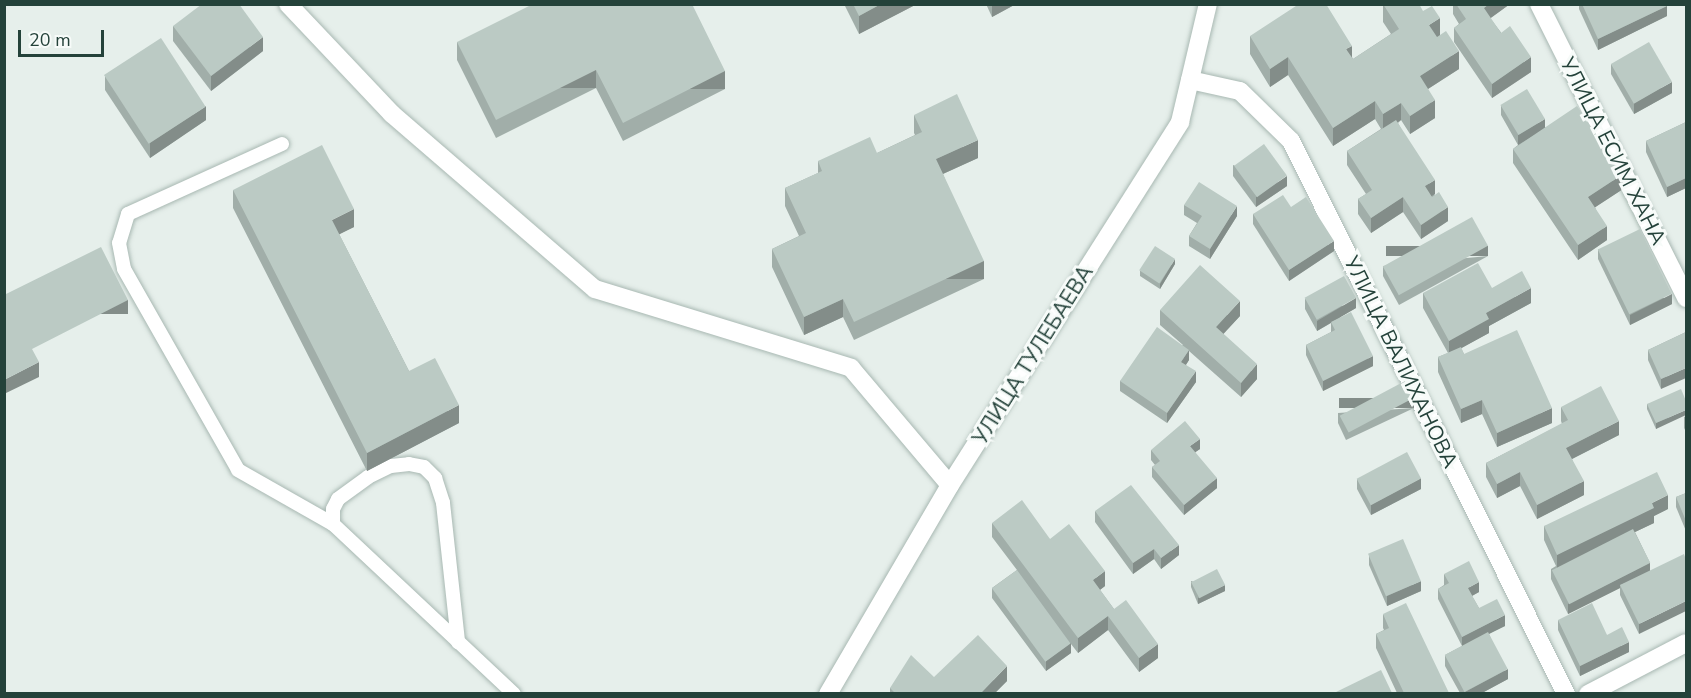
<!DOCTYPE html>
<meta charset="utf-8">
<style>
body{margin:0}
#map{position:relative;width:1691px;height:698px;overflow:hidden;background:#e6efeb;font-family:"Nunito Sans",sans-serif}
div>[style]{position:absolute}
[style*='--x']{left:calc(var(--x)*1px);top:calc(var(--y)*1px);width:calc(var(--w)*1px);rotate:calc(var(--a)*1deg)}
.roads{filter:drop-shadow(0 0 2px #a8b8b2) drop-shadow(0 0 2px #a8b8b2)}
.lane>*{height:14px;margin:-7px;padding:0 7px;transform-origin:7px;border-radius:7px;background:#fff}
.street>*{height:18px;margin:-9px;padding:0 9px;transform-origin:9px;border-radius:9px;background:#fff}
.secondary>*{height:18px;margin:-9px;padding:0 9px;transform-origin:9px;border-radius:9px;background:#fff}
.wall>*{inset:0;background:#a1aea9}
.shaded-wall>*{inset:0;background:#838d89;transform-origin:0 0}
.building>*{inset:0;background:#bbcac4;transform-origin:0 0}
span{translate:-50% -50%;white-space:nowrap;text-align:center;line-height:1.15;-webkit-text-stroke:6px #f7fbf9;paint-order:stroke}
.street-label{font-size:21px;color:#24423a}
.frame{position:absolute;inset:0;border:6px solid #24423a;pointer-events:none}
.scale{position:absolute;left:18px;top:30px;width:86px;height:27px;box-sizing:border-box;border:3px solid #24423a;border-top:0;padding-left:8px;font-size:18px;line-height:21px;white-space:nowrap;color:#24423a;-webkit-text-stroke:4px #f7fbf9;paint-order:stroke}
</style>
<div id="map">
<div class="roads">
<div class="lane">
<div style="--x:282;--y:144;--w:169;--a:155.6"></div>
<div style="--x:128;--y:214;--w:30;--a:107"></div>
<div style="--x:119;--y:243;--w:26;--a:79"></div>
<div style="--x:124;--y:269;--w:231;--a:60.4"></div>
<div style="--x:238;--y:470;--w:109;--a:29.6"></div>
<div style="--x:333;--y:524;--w:248;--a:43.2"></div>
<div style="--x:333;--y:524;--w:15;--a:-90"></div>
<div style="--x:333;--y:509;--w:11;--a:-63"></div>
<div style="--x:338;--y:499;--w:37;--a:-36"></div>
<div style="--x:368;--y:477;--w:25;--a:-26"></div>
<div style="--x:391;--y:466;--w:18;--a:-6"></div>
<div style="--x:409;--y:464;--w:15;--a:11"></div>
<div style="--x:424;--y:467;--w:16;--a:45"></div>
<div style="--x:435;--y:478;--w:26;--a:72"></div>
<div style="--x:443;--y:503;--w:140;--a:83.8"></div>
</div>
<div class="street">
<div style="--x:288;--y:4;--w:151;--a:46.6"></div>
<div style="--x:392;--y:114;--w:268;--a:40.8"></div>
<div style="--x:595;--y:289;--w:268;--a:17.1"></div>
<div style="--x:851;--y:368;--w:153;--a:49.8"></div>
<div style="--x:1539;--y:4;--w:329;--a:63.4"></div>
<div style="--x:1190;--y:80;--w:51;--a:12.4"></div>
<div style="--x:1240;--y:91;--w:71;--a:44.4"></div>
<div style="--x:1291;--y:141;--w:618;--a:63.56"></div>
<div style="--x:1588;--y:694;--w:110;--a:-27.5"></div>
</div>
<div class="secondary">
<div style="--x:828;--y:694;--w:242;--a:-59.7"></div>
<div style="--x:950;--y:485;--w:430;--a:-57.6"></div>
<div style="--x:1180;--y:122;--w:121;--a:-76.7"></div>
</div>
</div>
<div class="wall">
<div style="clip-path:polygon(844px 4px,917px 4px,859px 34px)"></div>
<div style="clip-path:polygon(986px 4px,1016px 4px,992px 17px)"></div>
<div style="clip-path:polygon(1383px 4px,1440px 35px,1459px 69px,1428px 89px,1435px 118px,1410px 134px,1401px 120px,1398px 123px,1448px 221px,1421px 239px,1403px 212px,1371px 233px,1358px 214px,1358px 199px,1366px 194px,1347px 165px,1347px 151px,1381px 129px,1375px 119px,1333px 146px,1288px 75px,1270px 87px,1250px 54px,1250px 36px,1352px 57px,1353px 59px,1391px 34px,1383px 22px)"></div>
<div style="clip-path:polygon(1453px 4px,1510px 4px,1490px 18px,1531px 72px,1492px 98px,1454px 42px,1454px 28px,1459px 24px,1453px 14px)"></div>
<div style="clip-path:polygon(1579px 4px,1667px 4px,1667px 16px,1598px 50px,1579px 9px)"></div>
<div style="clip-path:polygon(173px 26px,263px 51px,211px 91px,173px 41px)"></div>
<div style="clip-path:polygon(457px 42px,725px 89px,623px 141px,596px 88px,496px 138px,457px 60px)"></div>
<div style="clip-path:polygon(1611px 64px,1672px 93px,1634px 114px,1611px 74px)"></div>
<div style="clip-path:polygon(105px 76px,206px 120px,150px 158px,105px 90px)"></div>
<div style="clip-path:polygon(1501px 105px,1545px 127px,1623px 189px,1595px 207px,1607px 240px,1578px 260px,1513px 163px,1513px 149px,1518px 145px,1501px 115px)"></div>
<div style="clip-path:polygon(914px 115px,978px 158px,943px 174px,984px 279px,854px 340px,843px 317px,804px 335px,772px 267px,772px 249px,799px 236px,785px 206px,785px 188px,818px 173px,818px 161px,877px 153px,915px 135px,914px 133px)"></div>
<div style="clip-path:polygon(1686px 122px,1686px 188px,1667px 197px,1646px 152px,1646px 141px)"></div>
<div style="clip-path:polygon(1233px 165px,1287px 186px,1256px 207px,1233px 176px)"></div>
<div style="clip-path:polygon(233px 190px,354px 227px,339px 234px,409px 371px,459px 423px,367px 471px,233px 208px)"></div>
<div style="clip-path:polygon(1184px 205px,1237px 216px,1210px 259px,1189px 246px,1189px 236px,1197px 223px,1184px 215px)"></div>
<div style="clip-path:polygon(1291px 207px,1334px 251px,1289px 281px,1253px 224px,1253px 214px)"></div>
<div style="clip-path:polygon(1598px 249px,1672px 304px,1630px 325px,1598px 259px)"></div>
<div style="clip-path:polygon(1488px 256px,1399px 305px,1383px 276px,1383px 266px)"></div>
<div style="clip-path:polygon(1175px 264px,1160px 289px,1140px 276px,1140px 271px)"></div>
<div style="clip-path:polygon(1492px 288px,1531px 303px,1489px 326px,1489px 333px,1461px 348px,1464px 354px,1552px 423px,1497px 447px,1482px 414px,1461px 423px,1438px 372px,1438px 357px,1448px 353px,1423px 308px,1423px 293px)"></div>
<div style="clip-path:polygon(1305px 299px,1356px 308px,1340px 317px,1373px 366px,1323px 391px,1306px 355px,1306px 345px,1331px 332px,1331px 323px,1317px 331px,1305px 309px)"></div>
<div style="clip-path:polygon(1160px 310px,1240px 316px,1223px 334px,1257px 379px,1241px 397px,1189px 351px,1189px 360px,1186px 365px,1196px 382px,1167px 423px,1120px 391px,1120px 381px,1183px 345px,1160px 325px)"></div>
<div style="clip-path:polygon(1686px 332px,1661px 389px,1648px 360px,1648px 350px)"></div>
<div style="clip-path:polygon(1686px 401px,1656px 429px,1647px 409px,1647px 404px)"></div>
<div style="clip-path:polygon(1561px 407px,1619px 435px,1572px 459px,1584px 495px,1537px 519px,1520px 486px,1497px 498px,1486px 477px,1486px 463px,1562px 424px,1561px 421px)"></div>
<div style="clip-path:polygon(1414px 408px,1346px 440px,1338px 423px,1338px 413px)"></div>
<div style="clip-path:polygon(1686px 416px,1686px 432px,1684px 428px,1684px 417px)"></div>
<div style="clip-path:polygon(1200px 449px,1195px 452px,1217px 488px,1184px 515px,1152px 477px,1152px 467px,1155px 465px,1151px 460px,1151px 450px)"></div>
<div style="clip-path:polygon(1357px 479px,1421px 489px,1371px 515px,1357px 489px)"></div>
<div style="clip-path:polygon(1686px 493px,1686px 531px,1676px 507px,1676px 497px)"></div>
<div style="clip-path:polygon(1668px 509px,1654px 516px,1654px 523px,1635px 532px,1650px 563px,1639px 634px,1620px 595px,1620px 588px,1568px 614px,1551px 579px,1551px 569px,1556px 566px,1544px 540px,1544px 526px)"></div>
<div style="clip-path:polygon(1095px 511px,1179px 555px,1161px 569px,1154px 559px,1133px 574px,1095px 522px)"></div>
<div style="clip-path:polygon(992px 523px,1050px 539px,1105px 586px,1100px 590px,1114px 609px,1158px 658px,1139px 672px,1108px 630px,1078px 653px,1071px 644px,1071px 653px,1046px 671px,992px 598px,992px 588px,1017px 570px,992px 537px)"></div>
<div style="clip-path:polygon(1369px 555px,1421px 591px,1387px 606px,1369px 565px)"></div>
<div style="clip-path:polygon(1444px 574px,1479px 592px,1472px 596px,1479px 608px,1505px 626px,1489px 634px,1508px 679px,1482px 693px,1460px 693px,1445px 666px,1445px 655px,1462px 646px,1438px 599px,1438px 589px,1444px 585px)"></div>
<div style="clip-path:polygon(1191px 581px,1225px 591px,1198px 604px,1191px 587px)"></div>
<div style="clip-path:polygon(1383px 614px,1449px 693px,1397px 693px,1376px 648px,1376px 634px,1384px 630px,1383px 628px)"></div>
<div style="clip-path:polygon(1558px 620px,1607px 635px,1629px 652px,1580px 676px,1558px 630px)"></div>
<div style="clip-path:polygon(934px 677px,1007px 681px,995px 693px,890px 693px,890px 688px)"></div>
</div>
<div class="shaded-wall">
<div style="clip-path:polygon(881px 4px,917px 4px,859px 34px,859px 16px)"></div>
<div style="clip-path:polygon(996px 4px,1016px 4px,992px 17px,992px 6px)"></div>
<div style="clip-path:polygon(1489px 4px,1510px 4px,1484px 23px,1484px 8px)"></div>
<div style="clip-path:polygon(1667px 6px,1667px 16px,1598px 50px,1598px 39px)"></div>
<div style="clip-path:polygon(1440px 18px,1440px 36px,1429px 43px,1429px 25px)"></div>
<div style="clip-path:polygon(263px 37px,263px 51px,211px 91px,211px 76px)"></div>
<div style="clip-path:polygon(1352px 46px,1352px 64px,1346px 49px)"></div>
<div style="clip-path:polygon(1459px 51px,1459px 69px,1420px 94px,1420px 76px)"></div>
<div style="clip-path:polygon(1288px 57px,1288px 75px,1270px 87px,1270px 69px)"></div>
<div style="clip-path:polygon(1531px 57px,1531px 72px,1492px 98px,1492px 84px)"></div>
<div style="left:596px;top:70px;width:18px;height:112px;rotate:90deg"></div>
<div style="left:725px;top:71px;width:18px;height:114px;rotate:90deg"></div>
<div style="clip-path:polygon(1672px 82px,1672px 93px,1634px 114px,1634px 103px)"></div>
<div style="clip-path:polygon(1435px 100px,1435px 118px,1410px 134px,1410px 116px)"></div>
<div style="clip-path:polygon(1375px 101px,1375px 119px,1333px 146px,1333px 128px)"></div>
<div style="clip-path:polygon(1401px 103px,1401px 120px,1383px 132px,1383px 114px)"></div>
<div style="clip-path:polygon(206px 106px,206px 120px,150px 158px,150px 143px)"></div>
<div style="clip-path:polygon(1545px 119px,1545px 129px,1518px 145px,1518px 135px)"></div>
<div style="clip-path:polygon(978px 140px,978px 158px,936px 177px,936px 159px)"></div>
<div style="clip-path:polygon(1623px 174px,1623px 189px,1588px 212px,1588px 197px)"></div>
<div style="clip-path:polygon(1287px 176px,1287px 186px,1256px 207px,1256px 197px)"></div>
<div style="clip-path:polygon(1686px 178px,1686px 188px,1667px 197px,1667px 187px)"></div>
<div style="clip-path:polygon(1435px 180px,1435px 194px,1425px 200px,1425px 186px)"></div>
<div style="clip-path:polygon(1403px 197px,1403px 212px,1371px 233px,1371px 218px)"></div>
<div style="clip-path:polygon(1237px 206px,1237px 216px,1210px 259px,1210px 249px)"></div>
<div style="clip-path:polygon(1448px 207px,1448px 221px,1421px 239px,1421px 225px)"></div>
<div style="clip-path:polygon(354px 209px,354px 227px,332px 238px,332px 220px)"></div>
<div style="clip-path:polygon(1607px 226px,1607px 240px,1578px 260px,1578px 245px)"></div>
<div style="clip-path:polygon(1334px 241px,1334px 251px,1289px 281px,1289px 270px)"></div>
<div style="left:1488px;top:246px;width:10px;height:102px;rotate:90deg"></div>
<div style="clip-path:polygon(1175px 259px,1175px 264px,1160px 289px,1160px 284px)"></div>
<div style="left:984px;top:261px;width:18px;height:144px;rotate:90deg"></div>
<div style="clip-path:polygon(1531px 288px,1531px 303px,1489px 326px,1489px 333px,1449px 355px,1449px 341px,1486px 313px)"></div>
<div style="clip-path:polygon(1672px 294px,1672px 304px,1630px 325px,1630px 315px)"></div>
<div style="clip-path:polygon(1356px 298px,1356px 308px,1317px 331px,1317px 321px)"></div>
<div style="clip-path:polygon(843px 299px,843px 317px,804px 335px,804px 317px)"></div>
<div style="left:128px;top:300px;width:14px;height:108px;rotate:90deg"></div>
<div style="clip-path:polygon(1240px 301px,1240px 316px,1216px 342px,1216px 327px)"></div>
<div style="clip-path:polygon(1189px 350px,1189px 360px,1181px 372px,1181px 362px)"></div>
<div style="clip-path:polygon(1373px 356px,1373px 366px,1323px 391px,1323px 381px)"></div>
<div style="clip-path:polygon(39px 362px,39px 377px,4px 394px,4px 380px)"></div>
<div style="clip-path:polygon(1257px 364px,1257px 379px,1241px 397px,1241px 383px)"></div>
<div style="clip-path:polygon(1686px 368px,1686px 378px,1661px 389px,1661px 379px)"></div>
<div style="clip-path:polygon(1196px 371px,1196px 382px,1167px 423px,1167px 413px)"></div>
<div style="left:1414px;top:398px;width:10px;height:75px;rotate:90deg"></div>
<div style="clip-path:polygon(1482px 400px,1482px 414px,1461px 423px,1461px 409px)"></div>
<div style="clip-path:polygon(459px 405px,459px 423px,367px 471px,367px 453px)"></div>
<div style="clip-path:polygon(1552px 408px,1552px 423px,1497px 447px,1497px 433px)"></div>
<div style="clip-path:polygon(1686px 410px,1686px 415px,1656px 429px,1656px 423px)"></div>
<div style="clip-path:polygon(1619px 421px,1619px 435px,1566px 462px,1566px 448px)"></div>
<div style="clip-path:polygon(1200px 439px,1200px 449px,1190px 456px,1190px 446px)"></div>
<div style="clip-path:polygon(1520px 472px,1520px 486px,1497px 498px,1497px 484px)"></div>
<div style="clip-path:polygon(1217px 478px,1217px 488px,1184px 515px,1184px 505px)"></div>
<div style="clip-path:polygon(1421px 478px,1421px 489px,1371px 515px,1371px 505px)"></div>
<div style="clip-path:polygon(1584px 481px,1584px 495px,1537px 519px,1537px 505px)"></div>
<div style="clip-path:polygon(1668px 495px,1668px 509px,1654px 516px,1654px 523px,1557px 569px,1557px 555px,1652px 503px)"></div>
<div style="clip-path:polygon(1179px 545px,1179px 555px,1161px 569px,1161px 558px)"></div>
<div style="clip-path:polygon(1154px 549px,1154px 559px,1133px 574px,1133px 563px)"></div>
<div style="clip-path:polygon(1650px 563px,1650px 574px,1620px 585px,1620px 588px,1568px 614px,1568px 604px)"></div>
<div style="clip-path:polygon(1105px 571px,1105px 586px,1093px 595px,1093px 580px)"></div>
<div style="clip-path:polygon(1421px 581px,1421px 591px,1387px 606px,1387px 596px)"></div>
<div style="clip-path:polygon(1479px 582px,1479px 592px,1468px 598px,1468px 588px)"></div>
<div style="clip-path:polygon(1225px 585px,1225px 591px,1198px 604px,1198px 598px)"></div>
<div style="clip-path:polygon(1686px 601px,1686px 611px,1639px 634px,1639px 624px)"></div>
<div style="clip-path:polygon(1505px 615px,1505px 626px,1462px 647px,1462px 637px)"></div>
<div style="clip-path:polygon(1108px 616px,1108px 630px,1078px 653px,1078px 638px)"></div>
<div style="clip-path:polygon(1629px 642px,1629px 652px,1580px 676px,1580px 666px)"></div>
<div style="clip-path:polygon(1071px 643px,1071px 653px,1046px 671px,1046px 661px)"></div>
<div style="clip-path:polygon(1158px 644px,1158px 658px,1139px 672px,1139px 658px)"></div>
<div style="clip-path:polygon(1007px 666px,1007px 681px,995px 693px,981px 693px)"></div>
<div style="clip-path:polygon(1508px 669px,1508px 679px,1482px 693px,1465px 693px,1465px 692px)"></div>
</div>
<div class="building">
<div style="clip-path:polygon(202px 4px,239px 4px,263px 37px,211px 76px,173px 26px)"></div>
<div style="clip-path:polygon(533px 4px,692px 4px,725px 71px,623px 123px,596px 70px,496px 120px,457px 42px)"></div>
<div style="clip-path:polygon(853px 4px,881px 4px,859px 16px)"></div>
<div style="clip-path:polygon(1299px 4px,1326px 4px,1352px 46px,1346px 49px,1353px 59px,1399px 29px,1383px 4px,1419px 4px,1423px 11px,1432px 6px,1440px 18px,1429px 25px,1437px 37px,1446px 31px,1459px 51px,1420px 76px,1435px 100px,1410px 116px,1401px 103px,1383px 114px,1375px 101px,1333px 128px,1288px 57px,1270px 69px,1250px 36px)"></div>
<div style="clip-path:polygon(1456px 4px,1489px 4px,1484px 8px,1501px 33px,1510px 26px,1531px 57px,1492px 84px,1454px 28px,1466px 19px)"></div>
<div style="clip-path:polygon(1582px 4px,1667px 4px,1667px 6px,1598px 39px)"></div>
<div style="left:161px;top:38px;width:82px;height:68px;rotate:57deg"></div>
<div style="left:1649px;top:42px;width:46px;height:44px;rotate:60deg"></div>
<div style="left:1527px;top:89px;width:35px;height:31px;rotate:59deg"></div>
<div style="clip-path:polygon(957px 94px,978px 140px,936px 159px,984px 261px,854px 322px,843px 299px,804px 317px,772px 249px,806px 233px,785px 188px,822px 171px,818px 161px,870px 137px,877px 153px,922px 132px,914px 115px)"></div>
<div style="clip-path:polygon(1577px 106px,1623px 174px,1588px 197px,1607px 226px,1578px 245px,1513px 149px)"></div>
<div style="clip-path:polygon(1396px 120px,1435px 180px,1425px 186px,1432px 197px,1439px 192px,1448px 207px,1421px 225px,1403px 197px,1371px 218px,1358px 199px,1372px 190px,1347px 151px)"></div>
<div style="clip-path:polygon(1686px 122px,1686px 178px,1667px 187px,1646px 141px)"></div>
<div style="left:1264px;top:144px;width:39px;height:37px;rotate:54deg"></div>
<div style="clip-path:polygon(322px 145px,354px 209px,332px 220px,409px 371px,435px 358px,459px 405px,367px 453px,233px 190px)"></div>
<div style="clip-path:polygon(1199px 182px,1237px 206px,1210px 249px,1189px 236px,1202px 216px,1184px 205px)"></div>
<div style="clip-path:polygon(1283px 195px,1291px 207px,1306px 197px,1334px 241px,1289px 270px,1253px 214px)"></div>
<div style="left:1472px;top:217px;width:33px;height:102px;rotate:61deg"></div>
<div style="left:1640px;top:229px;width:72px;height:47px;rotate:64deg"></div>
<div style="left:1155px;top:246px;width:24px;height:29px;rotate:33deg"></div>
<div style="clip-path:polygon(101px 247px,128px 300px,32px 349px,39px 362px,4px 380px,4px 295px)"></div>
<div style="clip-path:polygon(1478px 263px,1492px 288px,1522px 271px,1531px 288px,1486px 313px,1489px 319px,1449px 341px,1423px 293px)"></div>
<div style="clip-path:polygon(1200px 265px,1240px 301px,1216px 327px,1257px 364px,1241px 383px,1160px 310px)"></div>
<div style="left:1344px;top:276px;width:25px;height:45px;rotate:61deg"></div>
<div style="clip-path:polygon(1351px 312px,1373px 356px,1323px 381px,1306px 345px,1335px 330px,1331px 322px)"></div>
<div style="clip-path:polygon(1157px 327px,1189px 350px,1181px 362px,1196px 371px,1167px 413px,1120px 381px)"></div>
<div style="clip-path:polygon(1517px 330px,1552px 408px,1497px 433px,1482px 400px,1461px 409px,1438px 357px,1461px 347px,1464px 354px)"></div>
<div style="clip-path:polygon(1686px 332px,1686px 368px,1661px 379px,1648px 350px)"></div>
<div style="left:1405px;top:381px;width:19px;height:74px;rotate:62deg"></div>
<div style="clip-path:polygon(1601px 386px,1619px 421px,1566px 448px,1584px 481px,1537px 505px,1520px 472px,1497px 484px,1486px 463px,1568px 420px,1561px 407px)"></div>
<div style="clip-path:polygon(1681px 389px,1686px 401px,1686px 410px,1656px 423px,1647px 404px)"></div>
<div style="clip-path:polygon(1185px 421px,1200px 439px,1190px 446px,1217px 478px,1184px 505px,1152px 467px,1160px 461px,1151px 450px)"></div>
<div style="left:1407px;top:452px;width:30px;height:57px;rotate:62deg"></div>
<div style="clip-path:polygon(1657px 472px,1668px 495px,1652px 503px,1654px 508px,1557px 555px,1544px 526px)"></div>
<div style="clip-path:polygon(1131px 485px,1179px 545px,1161px 558px,1154px 549px,1133px 563px,1095px 511px)"></div>
<div style="clip-path:polygon(1686px 493px,1686px 521px,1676px 497px)"></div>
<div style="clip-path:polygon(1022px 500px,1050px 539px,1069px 524px,1105px 571px,1093px 580px,1114px 609px,1126px 600px,1158px 644px,1139px 658px,1108px 616px,1078px 638px,992px 523px)"></div>
<div style="left:1633px;top:529px;width:38px;height:91px;rotate:63deg"></div>
<div style="left:1403px;top:539px;width:46px;height:38px;rotate:67deg"></div>
<div style="clip-path:polygon(1684px 554px,1686px 560px,1686px 601px,1639px 624px,1620px 585px)"></div>
<div style="clip-path:polygon(1469px 561px,1479px 582px,1468px 588px,1479px 608px,1497px 599px,1505px 615px,1462px 637px,1438px 589px,1449px 583px,1444px 574px)"></div>
<div style="left:1217px;top:569px;width:18px;height:29px;rotate:63deg"></div>
<div style="left:1017px;top:570px;width:91px;height:31px;rotate:54deg"></div>
<div style="clip-path:polygon(1406px 603px,1449px 693px,1404px 693px,1376px 634px,1389px 628px,1383px 614px)"></div>
<div style="clip-path:polygon(1592px 603px,1607px 635px,1622px 627px,1629px 642px,1580px 666px,1558px 620px)"></div>
<div style="left:1488px;top:632px;width:42px;height:49px;rotate:62deg"></div>
<div style="clip-path:polygon(978px 635px,1007px 666px,981px 693px,895px 693px,890px 688px,911px 655px,934px 677px)"></div>
<div style="clip-path:polygon(1381px 670px,1392px 693px,1334px 693px)"></div>
</div>
<div class="street-label">
<span style="left:1613px;top:151px;rotate:63deg">УЛИЦА ЕСИМ ХАНА</span>
<span style="left:1033px;top:355px;rotate:-58deg">УЛИЦА ТУЛЕБАЕВА</span>
<span style="left:1401px;top:362px;rotate:64deg">УЛИЦА ВАЛИХАНОВА</span>
</div>
<div class="frame"></div>
<div class="scale">20 m</div>
</div>
